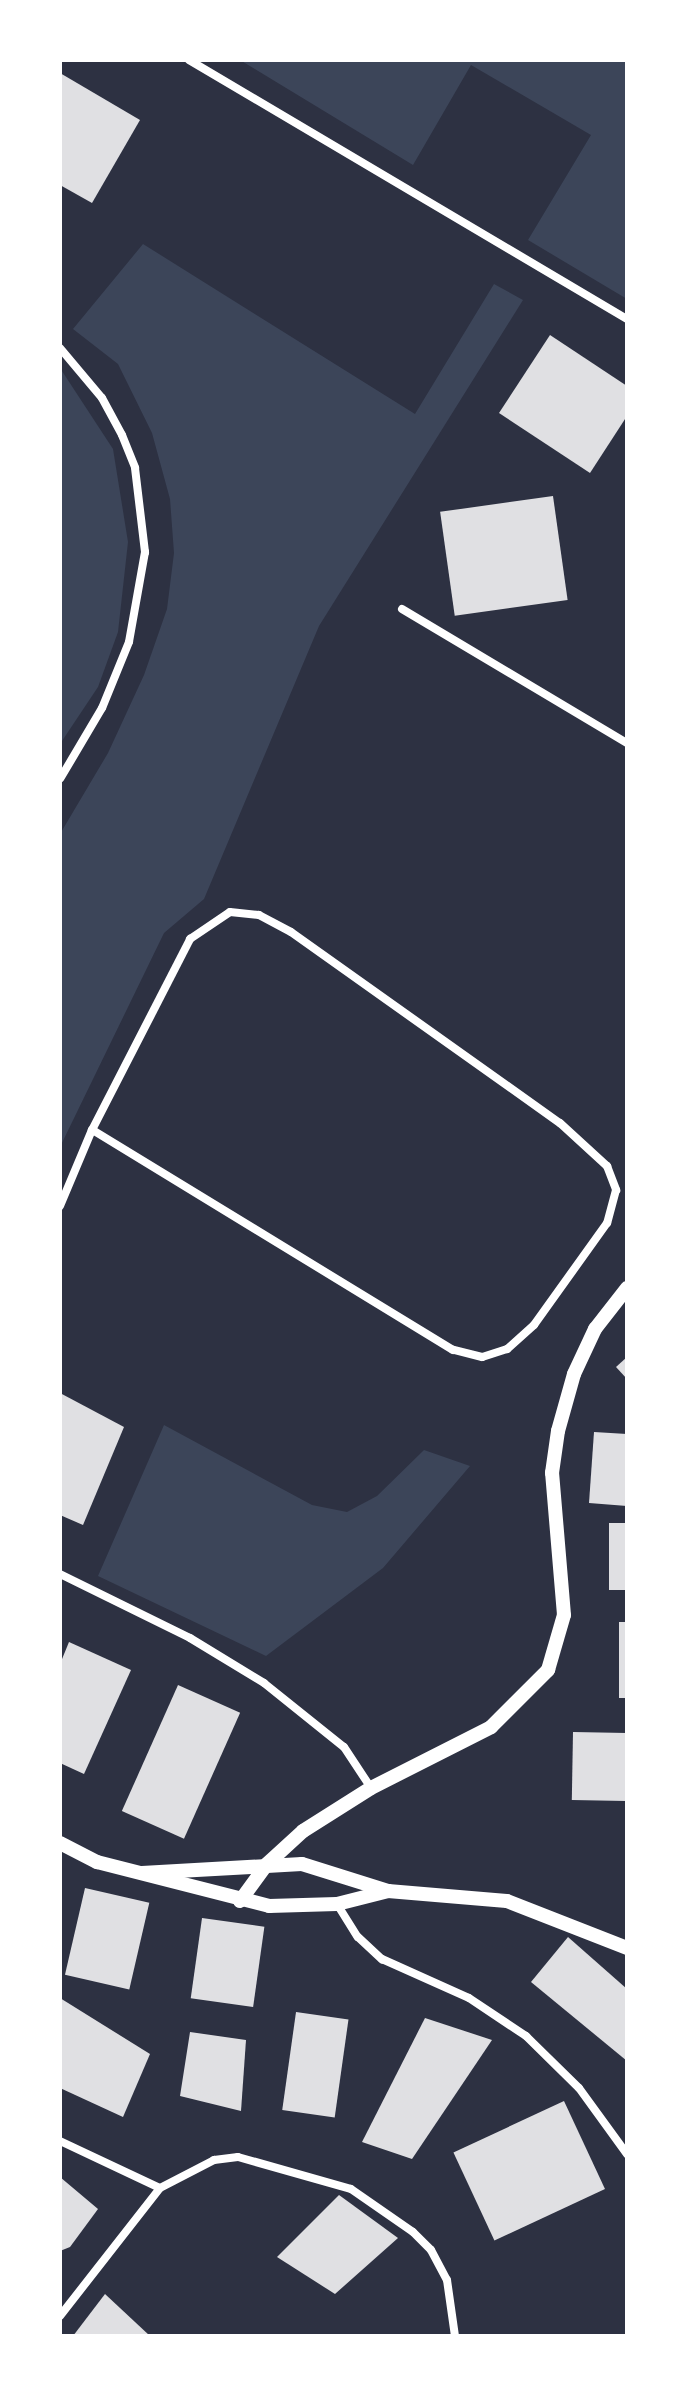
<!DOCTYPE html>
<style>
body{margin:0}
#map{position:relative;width:687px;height:2396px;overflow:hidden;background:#2d3142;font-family:"Work Sans",sans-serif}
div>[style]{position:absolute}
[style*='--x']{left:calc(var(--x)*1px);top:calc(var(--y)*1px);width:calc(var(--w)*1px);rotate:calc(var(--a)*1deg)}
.green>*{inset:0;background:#3c4559}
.building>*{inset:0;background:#e0e0e3;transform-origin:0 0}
.minor>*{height:8px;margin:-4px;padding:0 4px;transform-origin:4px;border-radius:4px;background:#fff}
.tertiary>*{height:14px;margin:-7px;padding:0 7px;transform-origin:7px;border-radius:7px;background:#fff}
span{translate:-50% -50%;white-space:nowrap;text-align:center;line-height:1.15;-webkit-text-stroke:8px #fff;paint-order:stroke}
.frame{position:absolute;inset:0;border:62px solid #fff;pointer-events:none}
</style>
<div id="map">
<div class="green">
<div style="clip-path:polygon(240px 60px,627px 60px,627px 299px,528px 240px,591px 135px,471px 65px,413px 165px)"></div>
<div style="clip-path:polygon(143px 244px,415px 414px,494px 284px,523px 300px,319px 626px,204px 899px,164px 933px,60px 1147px,60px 834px,108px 753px,144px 675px,167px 609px,174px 553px,170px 499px,152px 433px,118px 364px,73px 329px)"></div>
<div style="clip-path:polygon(60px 368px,113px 449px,128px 542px,118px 632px,98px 687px,60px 744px)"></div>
<div style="clip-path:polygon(164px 1425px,312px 1505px,347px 1512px,377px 1496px,424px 1450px,470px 1466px,383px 1568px,266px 1656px,98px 1576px)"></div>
</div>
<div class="building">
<div style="clip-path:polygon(60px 73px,140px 120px,92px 203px,60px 185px)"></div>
<div style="clip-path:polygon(550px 335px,627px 386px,627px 416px,590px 473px,499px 413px)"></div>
<div style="left:553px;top:496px;width:105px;height:114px;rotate:82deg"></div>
<div style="clip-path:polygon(627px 1357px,627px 1379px,616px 1367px)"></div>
<div style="clip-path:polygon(60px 1393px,124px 1427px,83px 1525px,60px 1515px)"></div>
<div style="clip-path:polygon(594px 1432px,627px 1434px,627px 1506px,589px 1503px)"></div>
<div style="left:609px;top:1523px;width:18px;height:67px"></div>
<div style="left:619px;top:1622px;width:8px;height:76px"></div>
<div style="clip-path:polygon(69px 1642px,131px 1670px,84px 1774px,60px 1763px,60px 1664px)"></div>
<div style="left:178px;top:1685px;width:68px;height:138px;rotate:24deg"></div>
<div style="left:573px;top:1732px;width:54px;height:68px;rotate:1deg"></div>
<div style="left:85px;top:1888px;width:66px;height:89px;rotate:13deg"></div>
<div style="left:202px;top:1918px;width:63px;height:81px;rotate:8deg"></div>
<div style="clip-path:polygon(568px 1937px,627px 1989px,627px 2061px,531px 1982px)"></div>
<div style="clip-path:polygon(60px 1998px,150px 2054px,123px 2117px,60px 2088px)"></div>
<div style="left:296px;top:2012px;width:53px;height:99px;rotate:8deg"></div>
<div style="clip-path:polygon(425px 2018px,492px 2040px,412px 2159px,362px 2142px)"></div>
<div style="clip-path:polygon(190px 2032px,246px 2040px,241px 2111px,180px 2096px)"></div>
<div style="left:564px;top:2101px;width:97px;height:122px;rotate:65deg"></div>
<div style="clip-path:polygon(60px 2177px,98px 2209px,70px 2247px,60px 2251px)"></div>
<div style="clip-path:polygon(339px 2195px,398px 2238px,335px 2294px,277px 2257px)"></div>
<div style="clip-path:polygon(105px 2294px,150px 2336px,73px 2336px)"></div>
</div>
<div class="minor">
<div style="--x:189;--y:60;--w:509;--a:30.6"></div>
<div style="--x:60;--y:348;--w:65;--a:50"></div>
<div style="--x:102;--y:398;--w:42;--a:61.6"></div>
<div style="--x:122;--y:435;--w:35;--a:68"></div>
<div style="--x:135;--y:468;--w:85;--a:83.2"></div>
<div style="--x:145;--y:552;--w:91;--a:100.1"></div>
<div style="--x:129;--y:642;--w:71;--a:112.2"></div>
<div style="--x:102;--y:708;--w:82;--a:120.6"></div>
<div style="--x:402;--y:609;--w:262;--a:30.8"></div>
<div style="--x:230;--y:912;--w:29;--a:6"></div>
<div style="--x:259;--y:915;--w:36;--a:28"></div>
<div style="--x:291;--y:932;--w:330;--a:35.4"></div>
<div style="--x:560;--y:1123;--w:64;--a:42.5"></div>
<div style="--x:607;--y:1166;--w:26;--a:69"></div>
<div style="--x:616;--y:1190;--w:34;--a:105"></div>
<div style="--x:607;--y:1223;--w:125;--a:125.6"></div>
<div style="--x:534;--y:1325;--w:36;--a:138"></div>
<div style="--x:507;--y:1349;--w:26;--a:162"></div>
<div style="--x:482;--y:1357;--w:30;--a:-166"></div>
<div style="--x:453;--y:1350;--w:423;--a:-148.6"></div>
<div style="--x:92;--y:1130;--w:215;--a:-62.8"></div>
<div style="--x:190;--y:939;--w:48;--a:-34"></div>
<div style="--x:60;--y:1206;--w:82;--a:-67.2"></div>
<div style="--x:60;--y:1574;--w:145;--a:26.2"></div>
<div style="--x:190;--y:1638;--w:87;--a:31.3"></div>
<div style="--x:264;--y:1683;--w:102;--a:38.7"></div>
<div style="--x:344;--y:1747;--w:49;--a:56.6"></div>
<div style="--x:337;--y:1904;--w:39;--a:58"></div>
<div style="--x:358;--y:1937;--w:33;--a:43"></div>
<div style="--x:382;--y:1959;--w:95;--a:24.1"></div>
<div style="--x:469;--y:1998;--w:69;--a:33.7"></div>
<div style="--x:526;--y:2036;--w:74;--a:44.5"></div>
<div style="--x:579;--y:2088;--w:82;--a:54"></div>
<div style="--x:60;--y:2141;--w:110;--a:25.2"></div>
<div style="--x:60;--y:2316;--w:162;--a:-52"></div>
<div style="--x:160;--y:2188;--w:61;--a:-27.4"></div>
<div style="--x:214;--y:2160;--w:24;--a:-7"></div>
<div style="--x:238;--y:2157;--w:117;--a:15.8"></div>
<div style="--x:351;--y:2189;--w:75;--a:34.7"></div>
<div style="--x:413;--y:2232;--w:25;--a:45"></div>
<div style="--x:431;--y:2250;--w:34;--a:62"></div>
<div style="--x:447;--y:2280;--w:57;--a:81.9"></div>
</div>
<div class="tertiary">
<div style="--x:60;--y:1843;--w:42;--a:27.2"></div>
<div style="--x:97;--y:1862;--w:178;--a:14.3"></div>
<div style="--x:269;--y:1906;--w:68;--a:-1.7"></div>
<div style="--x:337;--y:1904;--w:53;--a:-14.3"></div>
<div style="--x:142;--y:1873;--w:160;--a:-3.2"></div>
<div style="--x:302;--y:1864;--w:90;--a:17.4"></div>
<div style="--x:388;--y:1891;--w:119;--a:4.8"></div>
<div style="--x:507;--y:1901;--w:129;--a:21.4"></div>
<div style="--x:240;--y:1901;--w:46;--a:-53.9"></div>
<div style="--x:267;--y:1864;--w:49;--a:-42.5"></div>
<div style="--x:303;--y:1831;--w:80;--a:-32.3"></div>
<div style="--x:371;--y:1788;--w:135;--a:-26.9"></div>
<div style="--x:491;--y:1727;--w:81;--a:-45"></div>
<div style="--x:548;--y:1670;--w:57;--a:-73.8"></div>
<div style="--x:564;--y:1615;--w:143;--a:-94.8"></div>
<div style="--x:552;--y:1473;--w:42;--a:-81.9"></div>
<div style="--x:558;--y:1431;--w:59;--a:-74.3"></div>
<div style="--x:574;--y:1374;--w:50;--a:-65"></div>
<div style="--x:595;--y:1329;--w:52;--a:-52"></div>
</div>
<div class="frame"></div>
</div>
